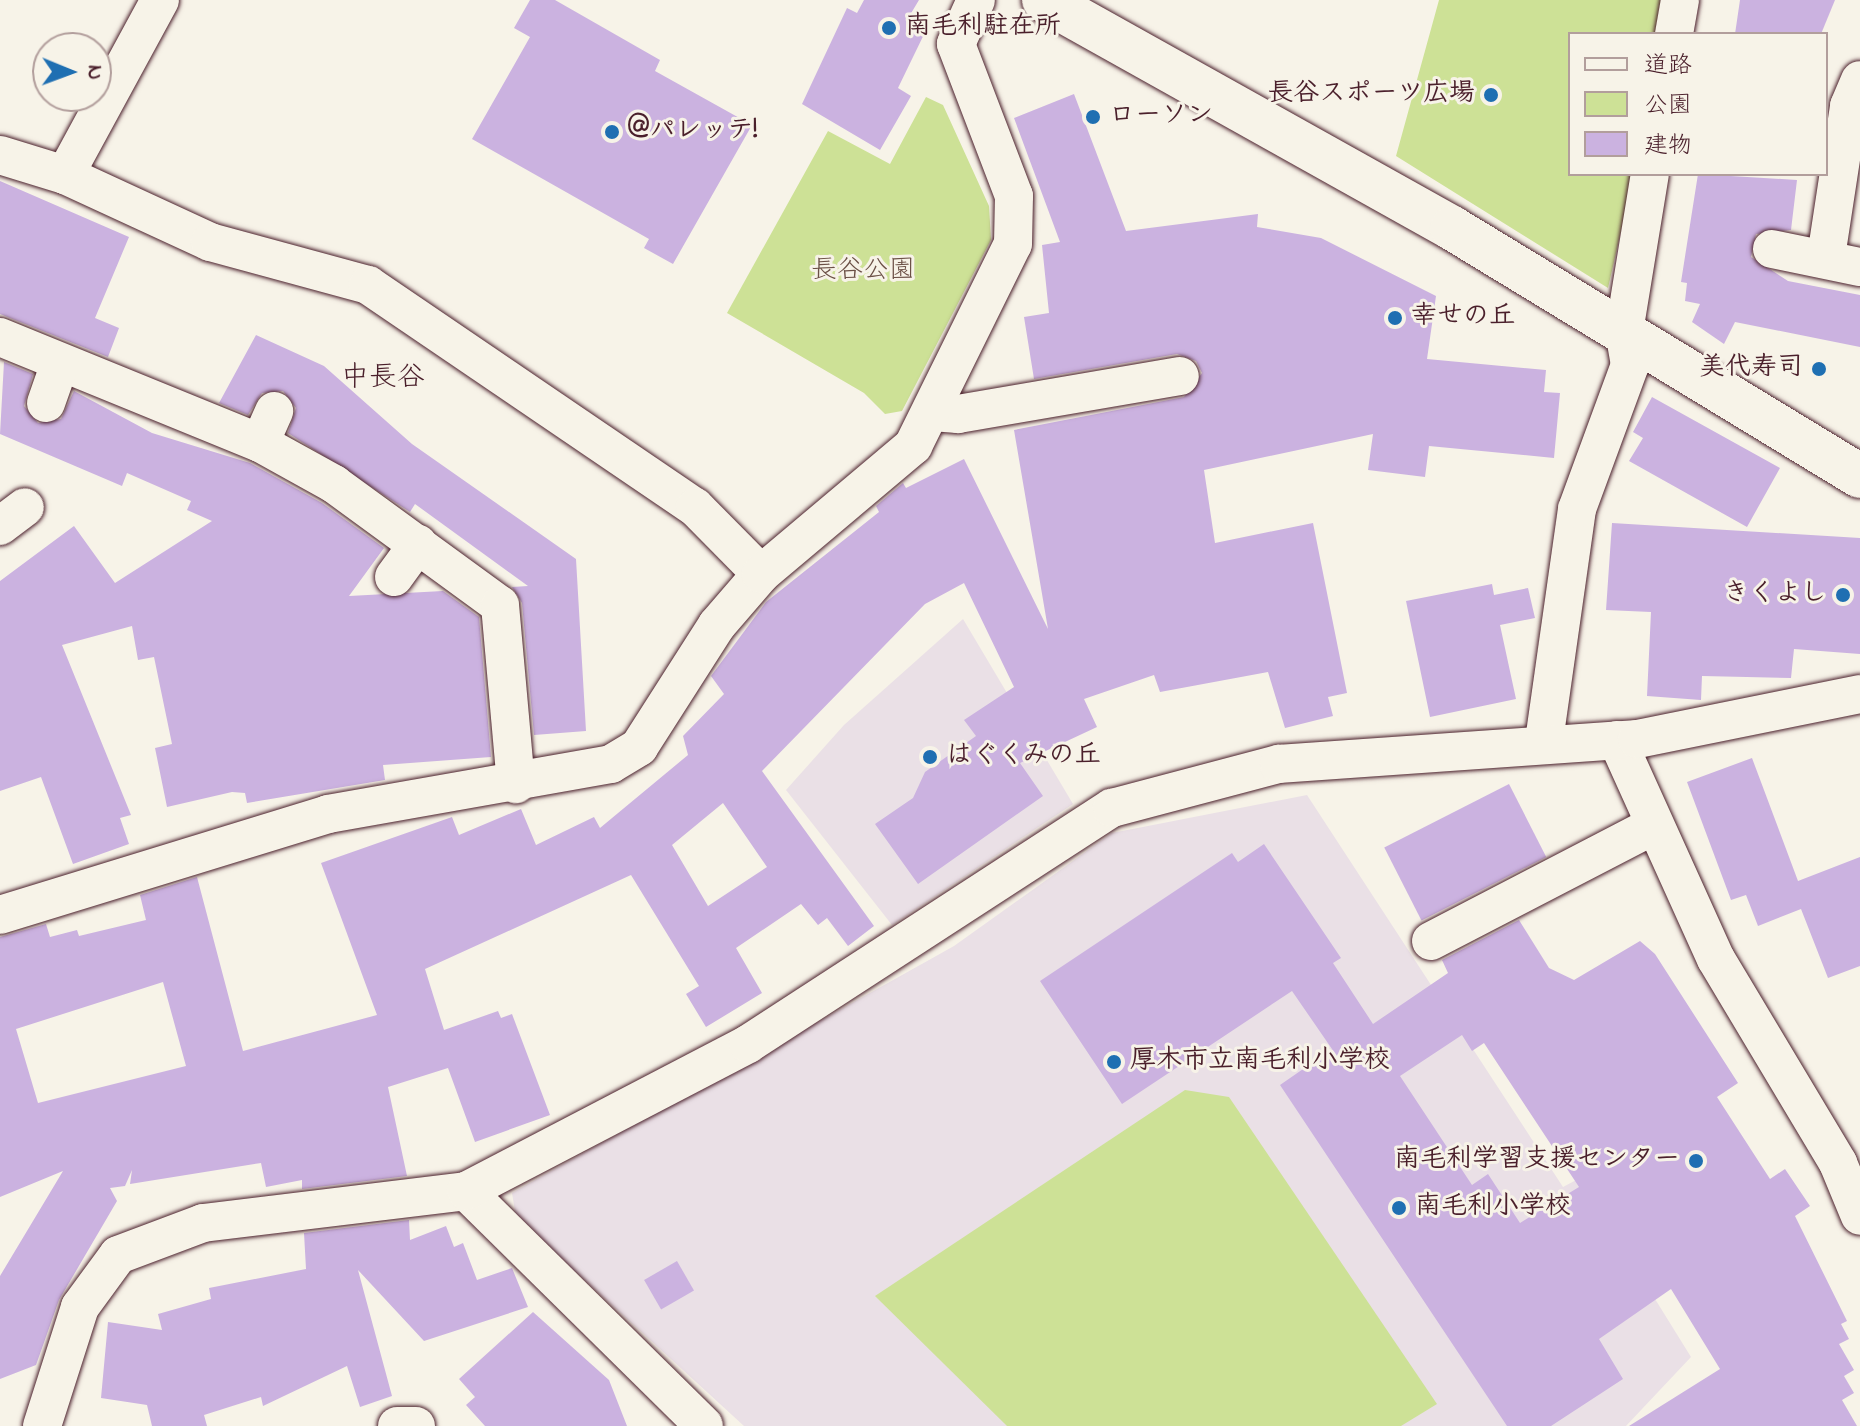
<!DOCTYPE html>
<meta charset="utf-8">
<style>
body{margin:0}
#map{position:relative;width:1860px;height:1426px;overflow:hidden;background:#f7f3e8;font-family:"Indie Flower","Klee One",sans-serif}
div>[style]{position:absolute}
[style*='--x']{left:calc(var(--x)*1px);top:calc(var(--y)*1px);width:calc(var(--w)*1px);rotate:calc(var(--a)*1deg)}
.built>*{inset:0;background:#eae0e6}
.green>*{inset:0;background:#cde196}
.building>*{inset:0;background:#cbb2e0;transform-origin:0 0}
.roads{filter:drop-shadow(0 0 2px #4a1f2b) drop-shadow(0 0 2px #4a1f2b)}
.minor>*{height:38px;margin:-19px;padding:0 19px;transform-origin:19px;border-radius:19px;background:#f7f3e8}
.tertiary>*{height:44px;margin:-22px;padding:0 22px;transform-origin:22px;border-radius:22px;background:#f7f3e8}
.dots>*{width:22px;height:22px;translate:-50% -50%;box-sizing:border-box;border:4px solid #f7f3e8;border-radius:50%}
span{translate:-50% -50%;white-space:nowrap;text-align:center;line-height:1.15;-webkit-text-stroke:6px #f7f3e8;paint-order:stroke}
.poi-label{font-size:26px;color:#4a1f2b;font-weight:700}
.left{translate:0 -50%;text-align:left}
.right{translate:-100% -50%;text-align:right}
.park-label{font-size:26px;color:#6b5046}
.neighbourhood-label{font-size:28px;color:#4a1f2b}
.legend{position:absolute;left:1568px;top:32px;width:260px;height:144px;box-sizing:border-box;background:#f7f3e8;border:2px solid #b29e9c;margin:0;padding:10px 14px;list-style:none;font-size:24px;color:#4a1f2b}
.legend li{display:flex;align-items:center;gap:16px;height:40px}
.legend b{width:40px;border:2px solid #b29e9c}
.north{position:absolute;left:32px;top:32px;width:80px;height:80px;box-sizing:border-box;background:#f7f3e8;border:2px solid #b29e9c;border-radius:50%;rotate:91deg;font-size:22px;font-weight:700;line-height:32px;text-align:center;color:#4a1f2b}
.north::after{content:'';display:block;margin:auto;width:28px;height:36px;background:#1f6fb2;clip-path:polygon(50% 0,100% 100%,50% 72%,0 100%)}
</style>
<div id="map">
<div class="built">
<div style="clip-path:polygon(963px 619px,1073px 804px,892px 925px,786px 790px,844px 725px)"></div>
<div style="clip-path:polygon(1307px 795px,1563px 1187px,1580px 1178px,1691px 1357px,1626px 1426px,744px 1426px,516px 1217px,512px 1193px,954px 946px,1112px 833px)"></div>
</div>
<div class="green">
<div style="clip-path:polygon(1439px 0,1666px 0,1660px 34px,1570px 34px,1570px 174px,1634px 174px,1608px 288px,1396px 156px)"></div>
<div style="clip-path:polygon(926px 97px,943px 105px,989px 206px,991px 240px,902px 411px,885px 414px,864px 393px,727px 313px,828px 131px,890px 164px)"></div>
<div style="clip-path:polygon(1185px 1090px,1229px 1097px,1437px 1404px,1401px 1426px,1007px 1426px,875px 1296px)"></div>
</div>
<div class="building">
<div style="clip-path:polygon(530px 0,555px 0,660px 60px,655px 71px,752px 125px,673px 264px,644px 248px,649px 239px,472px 139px,530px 37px,514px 28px)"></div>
<div style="clip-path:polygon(864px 0,919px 0,910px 15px,929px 24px,898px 88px,911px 96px,880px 150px,802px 104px,847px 8px,857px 13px)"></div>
<div style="clip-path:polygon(1740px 0,1835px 0,1821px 34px,1735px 34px)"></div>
<div style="clip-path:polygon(evenodd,1074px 94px,1126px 231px,1258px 214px,1257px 227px,1321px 238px,1436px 296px,1427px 359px,1546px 370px,1544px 392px,1560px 393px,1554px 458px,1429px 446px,1425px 477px,1368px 470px,1373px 434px,1204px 470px,1215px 543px,1313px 523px,1347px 693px,1328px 697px,1333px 716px,1285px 728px,1268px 672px,1160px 692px,1154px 675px,1084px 699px,1097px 727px,1020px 763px,1043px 796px,918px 884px,875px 824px,913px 798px,925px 772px,976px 736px,964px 720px,1014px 687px,964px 583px,925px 604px,762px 771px,874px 926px,848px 946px,827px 918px,818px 925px,801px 904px,736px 948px,762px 993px,706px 1027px,686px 994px,699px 986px,631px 875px,425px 969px,444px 1030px,498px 1011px,501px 1018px,512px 1014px,550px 1115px,475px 1142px,448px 1068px,388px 1087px,407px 1176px,302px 1189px,302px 1180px,266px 1187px,261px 1163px,130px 1184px,132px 1170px,125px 1186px,110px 1188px,117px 1201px,59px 1300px,36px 1365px,0 1379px,0 1276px,63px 1171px,0 1197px,0 937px,46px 924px,50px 937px,77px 930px,79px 936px,146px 920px,140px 895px,197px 877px,243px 1051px,377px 1015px,321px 863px,452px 817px,459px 835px,521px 809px,536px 845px,594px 817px,600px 828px,688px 755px,683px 736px,724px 694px,711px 676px,766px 602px,879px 512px,876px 506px,903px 483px,906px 488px,964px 459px,1048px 629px,1014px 430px,1184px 397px,1202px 373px,1196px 361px,1177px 354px,1034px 379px,1024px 317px,1049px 313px,1042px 245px,1060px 242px,1014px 118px,1074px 94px,723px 803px,767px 867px,708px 906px,672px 845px,723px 803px,1074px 94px,163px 982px,186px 1066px,38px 1103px,16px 1029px,163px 982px)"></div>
<div style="clip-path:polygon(1698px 174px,1797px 180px,1791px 230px,1756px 234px,1751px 257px,1788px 281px,1860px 295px,1860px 347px,1735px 322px,1724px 344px,1692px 322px,1700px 304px,1685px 301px,1687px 283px,1681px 282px)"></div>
<div style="clip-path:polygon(0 181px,129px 237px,95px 318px,119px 328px,108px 357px,0 314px)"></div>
<div style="clip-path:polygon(256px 335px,324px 366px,412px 444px,576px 559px,586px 731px,534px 735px,522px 603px,512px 587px,528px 586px,415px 504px,410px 512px,288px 433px,296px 408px,283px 391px,262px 393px,248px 415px,219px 403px)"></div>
<div style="clip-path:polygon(4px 362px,33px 374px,24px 406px,38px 423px,61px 419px,74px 391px,152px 433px,250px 463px,322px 503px,384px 548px,349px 596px,443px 591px,479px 617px,491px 757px,383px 765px,385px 780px,247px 803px,245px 793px,232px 792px,167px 807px,155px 748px,172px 744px,154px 657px,138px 660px,132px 626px,62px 645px,131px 815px,120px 818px,129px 844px,73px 864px,41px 777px,0 791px,0 581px,74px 526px,115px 583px,212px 521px,187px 510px,191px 501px,127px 473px,122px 486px,0 434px)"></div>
<div style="clip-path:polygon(1652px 397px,1780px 468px,1747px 527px,1629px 461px,1643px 438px,1633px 432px)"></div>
<div style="clip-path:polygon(1612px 523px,1860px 538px,1860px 654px,1794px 649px,1791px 678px,1702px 676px,1701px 700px,1647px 696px,1651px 612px,1606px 610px)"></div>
<div style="clip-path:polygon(1492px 584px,1494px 595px,1528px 588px,1535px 618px,1500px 625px,1516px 699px,1430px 717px,1406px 601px)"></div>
<div style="clip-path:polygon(1752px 758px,1798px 881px,1860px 857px,1860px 966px,1828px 978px,1801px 909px,1758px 926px,1746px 895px,1731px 900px,1687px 782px)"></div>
<div style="left:1509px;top:784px;width:82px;height:140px;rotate:63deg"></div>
<div style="clip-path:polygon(evenodd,1264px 844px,1341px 958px,1333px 963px,1373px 1024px,1448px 973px,1442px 960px,1519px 920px,1549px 968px,1574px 980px,1640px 941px,1655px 954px,1738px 1083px,1717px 1097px,1770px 1179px,1785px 1169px,1810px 1206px,1795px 1216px,1847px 1321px,1841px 1324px,1849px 1339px,1839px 1344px,1854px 1370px,1844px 1376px,1854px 1393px,1842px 1400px,1857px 1426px,1629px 1426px,1720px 1369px,1671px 1289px,1599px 1339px,1623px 1379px,1551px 1426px,1507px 1426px,1280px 1085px,1332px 1049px,1292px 991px,1122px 1104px,1040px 981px,1232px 853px,1238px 862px,1264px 844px,1462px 1035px,1472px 1051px,1484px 1043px,1579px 1187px,1520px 1223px,1488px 1174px,1472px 1185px,1400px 1076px,1462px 1035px)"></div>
<div style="clip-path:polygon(409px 1220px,410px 1240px,446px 1226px,454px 1247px,463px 1243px,477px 1280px,512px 1268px,528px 1307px,424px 1341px,358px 1270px,392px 1396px,360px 1407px,347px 1366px,263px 1406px,261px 1397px,204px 1415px,207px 1426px,152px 1426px,147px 1405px,101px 1398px,108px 1322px,162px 1330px,158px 1314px,211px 1299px,209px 1288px,306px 1269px,304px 1233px)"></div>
<div style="left:677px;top:1261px;width:34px;height:38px;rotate:60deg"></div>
<div style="clip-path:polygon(533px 1312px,609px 1380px,627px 1426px,485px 1426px,466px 1405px,475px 1397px,459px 1379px)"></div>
</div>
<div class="roads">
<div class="minor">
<div style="--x:1674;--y:34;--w:35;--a:-80"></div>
<div style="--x:0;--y:155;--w:68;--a:17.1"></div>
<div style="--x:65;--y:175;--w:160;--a:24.8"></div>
<div style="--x:210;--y:242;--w:164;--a:15.2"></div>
<div style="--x:368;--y:285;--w:395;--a:34.2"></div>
<div style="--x:695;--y:507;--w:94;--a:45.4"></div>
<div style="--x:65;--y:175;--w:199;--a:-61.5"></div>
<div style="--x:1772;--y:249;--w:90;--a:11.6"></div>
<div style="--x:1826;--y:257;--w:153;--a:-81.3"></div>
<div style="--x:1849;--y:106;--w:28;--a:-67"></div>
<div style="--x:0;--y:337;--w:281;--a:22.2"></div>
<div style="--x:260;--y:443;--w:85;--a:29"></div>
<div style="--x:334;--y:484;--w:205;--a:36.1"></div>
<div style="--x:500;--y:605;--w:180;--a:84.9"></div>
<div style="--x:46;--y:403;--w:42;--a:-70.7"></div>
<div style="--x:933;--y:412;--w:25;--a:5"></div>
<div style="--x:958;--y:414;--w:225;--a:-9.7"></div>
<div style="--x:260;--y:443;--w:35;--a:-66"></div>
<div style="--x:0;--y:526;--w:31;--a:-37"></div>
<div style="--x:394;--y:577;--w:41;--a:-54"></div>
<div style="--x:1617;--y:740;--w:240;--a:65.7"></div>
<div style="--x:1716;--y:959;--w:238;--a:59.1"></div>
<div style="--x:1838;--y:1163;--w:57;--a:67.5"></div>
<div style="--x:1544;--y:741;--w:234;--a:-81.9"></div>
<div style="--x:1577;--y:509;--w:153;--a:-69.8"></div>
<div style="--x:1630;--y:365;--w:34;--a:-100"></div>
<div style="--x:1624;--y:332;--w:160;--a:-80.7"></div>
<div style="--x:0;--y:915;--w:343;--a:-17.1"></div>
<div style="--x:328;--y:814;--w:287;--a:-10"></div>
<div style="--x:611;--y:764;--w:33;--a:-31"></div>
<div style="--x:639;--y:747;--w:145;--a:-57.4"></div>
<div style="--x:717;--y:625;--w:67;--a:-49.2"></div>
<div style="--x:761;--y:574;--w:199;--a:-40.1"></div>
<div style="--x:913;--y:446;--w:225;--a:-63.7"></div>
<div style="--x:1013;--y:244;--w:48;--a:-88.8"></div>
<div style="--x:1014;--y:196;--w:163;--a:-110.9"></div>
<div style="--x:956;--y:44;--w:48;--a:-65.6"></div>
<div style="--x:1431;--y:941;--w:250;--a:-27.4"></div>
<div style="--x:466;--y:1191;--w:334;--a:44.6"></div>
<div style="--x:42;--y:1426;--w:125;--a:-72.3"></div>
<div style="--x:80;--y:1307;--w:64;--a:-53.8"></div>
<div style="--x:118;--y:1255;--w:91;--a:-20.6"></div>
<div style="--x:203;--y:1223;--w:265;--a:-6.9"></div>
<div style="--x:466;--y:1191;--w:318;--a:-27.5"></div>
<div style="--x:748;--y:1044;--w:434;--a:-33"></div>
<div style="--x:1112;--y:808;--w:173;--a:-14.8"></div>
<div style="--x:1279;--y:764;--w:359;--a:-4"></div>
<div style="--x:1637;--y:739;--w:227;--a:-11.4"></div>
<div style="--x:397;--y:1426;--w:19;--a:0"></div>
</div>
<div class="tertiary">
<div style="--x:1044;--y:0;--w:467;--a:29.2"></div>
<div style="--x:1452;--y:228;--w:477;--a:31.3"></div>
</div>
</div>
<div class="dots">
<div style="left:889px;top:28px;background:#1f6fb2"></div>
<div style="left:1491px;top:95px;background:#1f6fb2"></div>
<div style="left:1093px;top:117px;background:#1f6fb2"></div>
<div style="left:612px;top:132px;background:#1f6fb2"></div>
<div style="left:1395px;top:318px;background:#1f6fb2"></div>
<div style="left:1819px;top:369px;background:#1f6fb2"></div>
<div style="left:1843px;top:595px;background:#1f6fb2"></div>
<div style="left:930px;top:757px;background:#1f6fb2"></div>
<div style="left:1114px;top:1062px;background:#1f6fb2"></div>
<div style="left:1696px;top:1161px;background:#1f6fb2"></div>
<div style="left:1399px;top:1208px;background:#1f6fb2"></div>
</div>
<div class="poi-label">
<span class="left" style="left:905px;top:28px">南毛利駐在所</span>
<span class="right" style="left:1475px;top:95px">長谷スポーツ広場</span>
<span class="left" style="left:1109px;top:117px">ローソン</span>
<span class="left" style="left:628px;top:132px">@パレッテ!</span>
<span class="left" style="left:1411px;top:318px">幸せの丘</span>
<span class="right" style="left:1803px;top:369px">美代寿司</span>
<span class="right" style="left:1827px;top:595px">きくよし</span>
<span class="left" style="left:946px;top:757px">はぐくみの丘</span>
<span class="left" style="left:1130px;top:1062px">厚木市立南毛利小学校</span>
<span class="right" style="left:1680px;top:1161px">南毛利学習支援センター</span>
<span class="left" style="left:1415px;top:1208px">南毛利小学校</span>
</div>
<div class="park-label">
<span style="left:863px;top:272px">長谷公園</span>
</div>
<div class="neighbourhood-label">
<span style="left:383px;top:379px">中長谷</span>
</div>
<ul class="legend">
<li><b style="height:10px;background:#f7f3e8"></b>道路</li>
<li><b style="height:22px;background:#cde196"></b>公園</li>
<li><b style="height:22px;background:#cbb2e0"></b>建物</li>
</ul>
<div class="north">N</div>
</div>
